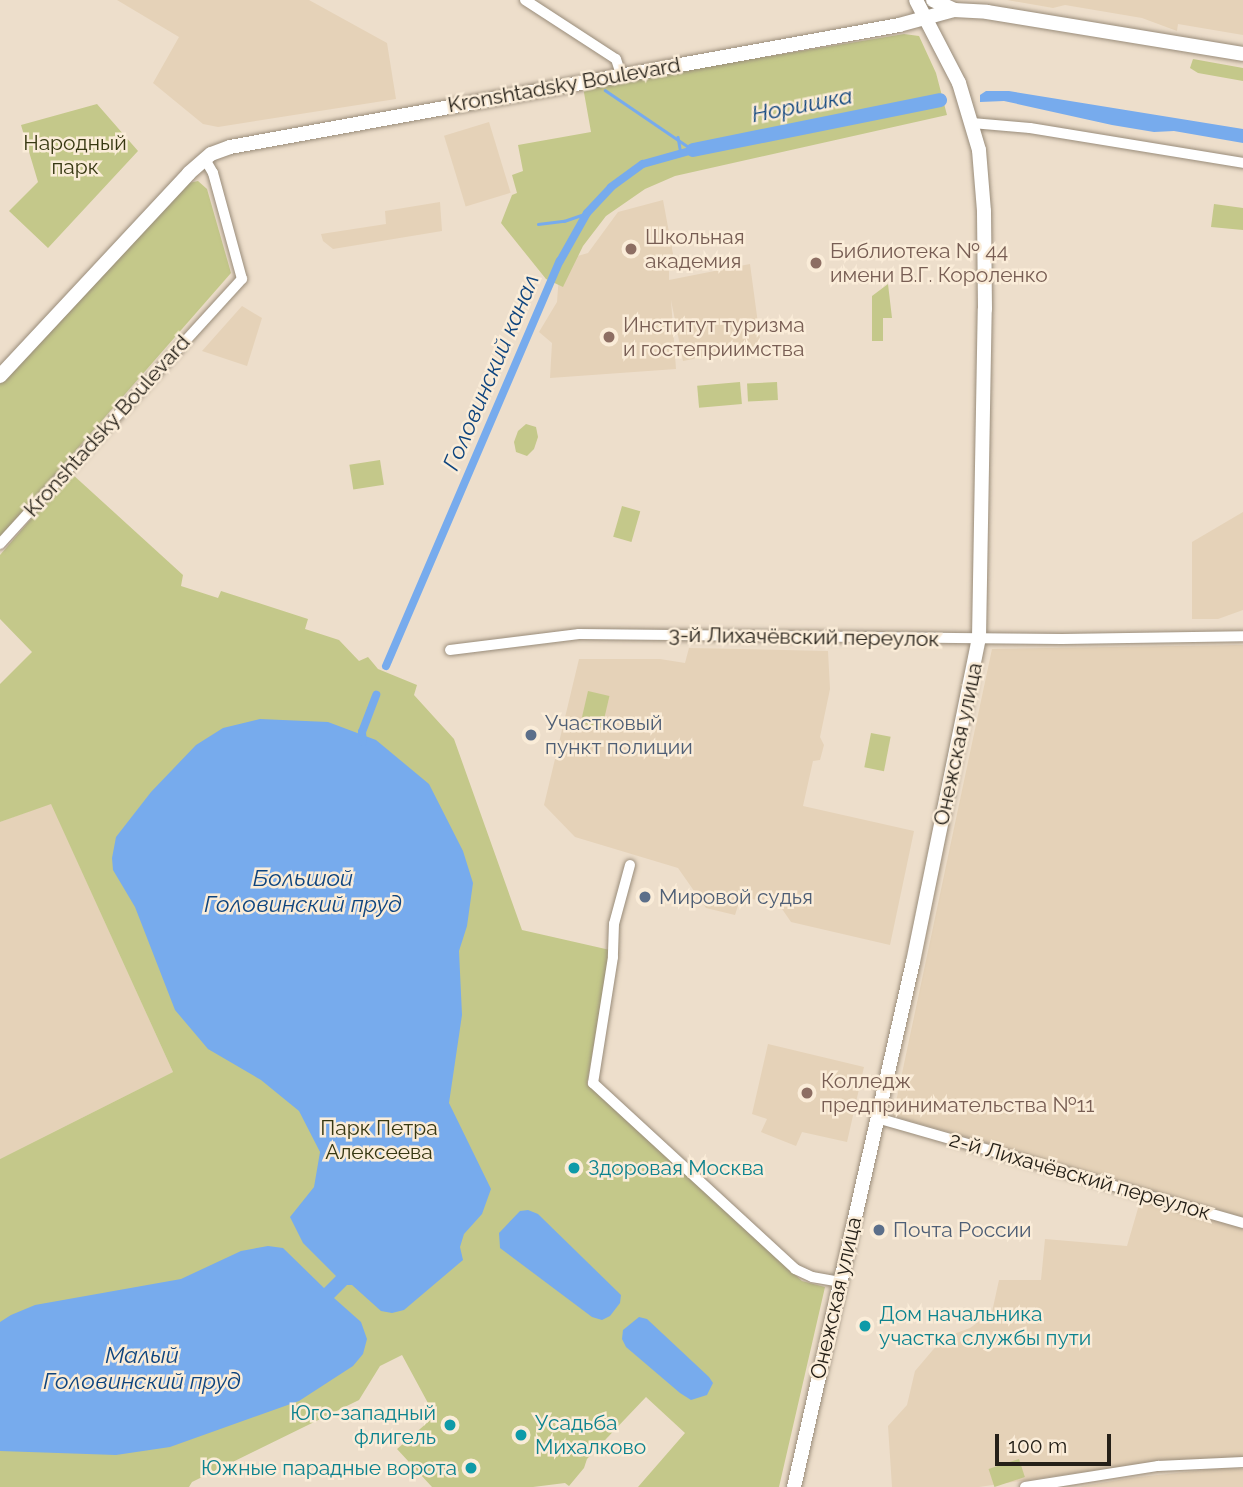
<!DOCTYPE html>
<meta charset="utf-8">
<style>
body{margin:0}
#map{position:relative;width:1243px;height:1487px;overflow:hidden;background:#eddecb;font-family:Raleway,sans-serif}
div>[style]{position:absolute}
[style*='--x']{left:calc(var(--x)*1px);top:calc(var(--y)*1px);width:calc(var(--w)*1px);rotate:calc(var(--a)*1deg)}
.built>*{inset:0;background:#e5d2b8;transform-origin:0 0}
.green>*{inset:0;background:#c4c88a;transform-origin:0 0}
.water>*{inset:0;background:#77abed}
.stream>*{height:2.5px;margin:-1.25px;padding:0 1.25px;transform-origin:1.25px;border-radius:1.25px;background:#77abed}
.canal>*{height:8px;margin:-4px;padding:0 4px;transform-origin:4px;border-radius:4px;background:#77abed}
.river>*{height:14px;margin:-7px;padding:0 7px;transform-origin:7px;border-radius:7px;background:#77abed}
.roads{filter:drop-shadow(0 0 2px #998c7a) drop-shadow(0 0 2px #998c7a)}
.street>*{height:10px;margin:-5px;padding:0 5px;transform-origin:5px;border-radius:5px;background:#fff}
.secondary>*{height:14px;margin:-7px;padding:0 7px;transform-origin:7px;border-radius:7px;background:#fff}
.dots>*{width:19px;height:19px;translate:-50% -50%;box-sizing:border-box;border:4px solid #faecd8;border-radius:50%}
span{translate:-50% -50%;white-space:nowrap;text-align:center;line-height:1.15;-webkit-text-stroke:5px #faecd8;paint-order:stroke}
.street-label{font-size:21px;color:#252018}
.park-label{font-size:21px;color:#373812}
.education-label{font-size:21px;color:#785e54}
.left{translate:0 -50%;text-align:left}
.service-label{font-size:21px;color:#4e5e75}
.culture-label{font-size:21px;color:#0d838f}
.right{translate:-100% -50%;text-align:right}
.water-label{font-size:23px;color:#0e447e;font-style:italic}
.scale{position:absolute;left:995px;top:1434px;width:116px;height:32px;box-sizing:border-box;border:4px solid #252018;border-top:0;padding-left:9px;font-size:21px;line-height:24px;white-space:nowrap;color:#252018;-webkit-text-stroke:5px #faecd8;paint-order:stroke}
</style>
<div id="map">
<div class="built">
<div style="clip-path:polygon(117px 0,309px 0,387px 43px,396px 99px,218px 127px,203px 124px,153px 83px,179px 37px)"></div>
<div style="clip-path:polygon(1007px 0,1243px 0,1243px 35px,1178px 24px,1177px 31px,1142px 18px,1065px 5px,1053px 8px)"></div>
<div style="left:489px;top:122px;width:74px;height:47px;rotate:73deg"></div>
<div style="clip-path:polygon(663px 200px,676px 270px,669px 271px,669px 280px,750px 264px,761px 346px,683px 361px,671px 300px,676px 369px,550px 378px,552px 343px,539px 332px,557px 302px,560px 261px,588px 253px,618px 212px)"></div>
<div style="clip-path:polygon(440px 202px,442px 231px,333px 249px,323px 241px,321px 234px,386px 224px,385px 211px)"></div>
<div style="clip-path:polygon(242px 306px,262px 318px,247px 366px,202px 351px)"></div>
<div style="clip-path:polygon(1243px 512px,1243px 610px,1218px 619px,1192px 619px,1192px 542px)"></div>
<div style="clip-path:polygon(1243px 645px,1243px 1217px,893px 1116px,992px 649px)"></div>
<div style="clip-path:polygon(689px 648px,828px 651px,830px 689px,820px 737px,824px 745px,820px 760px,813px 761px,803px 806px,914px 831px,890px 945px,791px 922px,780px 906px,741px 896px,735px 915px,706px 908px,678px 868px,575px 837px,544px 805px,579px 659px,660px 659px,685px 663px)"></div>
<div style="clip-path:polygon(51px 803px,173px 1072px,0 1159px,0 822px)"></div>
<div style="clip-path:polygon(768px 1044px,864px 1067px,847px 1142px,802px 1132px,796px 1146px,761px 1132px,767px 1119px,752px 1114px)"></div>
<div style="clip-path:polygon(1141px 1198px,1243px 1227px,1243px 1459px,1159px 1461px,979px 1487px,892px 1487px,888px 1426px,907px 1405px,915px 1371px,943px 1338px,970px 1328px,992px 1312px,999px 1280px,1041px 1280px,1045px 1239px,1127px 1246px)"></div>
<div style="clip-path:polygon(1223px 1468px,1243px 1469px,1243px 1487px,1078px 1487px,1130px 1478px)"></div>
</div>
<div class="green">
<div style="clip-path:polygon(904px 34px,919px 36px,936px 73px,947px 115px,675px 176px,645px 189px,606px 216px,583px 246px,563px 287px,546px 279px,501px 223px,512px 195px,517px 193px,512px 175px,523px 171px,518px 145px,591px 132px,583px 87px)"></div>
<div style="clip-path:polygon(1193px 59px,1243px 68px,1243px 81px,1198px 73px,1190px 68px)"></div>
<div style="clip-path:polygon(97px 104px,138px 151px,48px 248px,9px 211px,38px 182px,21px 125px)"></div>
<div style="clip-path:polygon(198px 181px,207px 189px,231px 273px,0 537px,0 384px,189px 183px)"></div>
<div style="clip-path:polygon(1214px 204px,1243px 208px,1243px 230px,1211px 227px)"></div>
<div style="clip-path:polygon(888px 284px,892px 318px,883px 318px,883px 341px,872px 341px,872px 296px)"></div>
<div style="left:740px;top:382px;width:22px;height:43px;rotate:85deg"></div>
<div style="left:777px;top:382px;width:18px;height:30px;rotate:87deg"></div>
<div style="clip-path:polygon(526px 424px,536px 427px,538px 437px,534px 449px,527px 456px,516px 452px,514px 442px,518px 431px)"></div>
<div style="left:380px;top:460px;width:25px;height:31px;rotate:81deg"></div>
<div style="clip-path:polygon(71px 473px,183px 575px,181px 586px,218px 598px,221px 591px,308px 619px,305px 629px,339px 640px,359px 661px,368px 657px,378px 669px,417px 685px,414px 695px,454px 739px,522px 930px,610px 950px,587px 1084px,802px 1281px,825px 1287px,779px 1487px,638px 1487px,685px 1433px,646px 1397px,587px 1459px,584px 1468px,569px 1486px,565px 1483px,533px 1487px,432px 1487px,397px 1449px,435px 1416px,402px 1355px,380px 1366px,359px 1400px,192px 1482px,189px 1487px,0 1487px,0 1159px,173px 1072px,51px 804px,0 822px,0 684px,32px 652px,0 619px,0 555px)"></div>
<div style="left:622px;top:506px;width:19px;height:32px;rotate:16deg"></div>
<div style="left:588px;top:691px;width:22px;height:33px;rotate:13deg"></div>
<div style="left:871px;top:733px;width:20px;height:35px;rotate:11deg"></div>
<div style="left:1019px;top:1459px;width:19px;height:32px;rotate:72deg"></div>
</div>
<div class="water">
<div style="clip-path:polygon(986px 91px,1009px 91px,1243px 129px,1243px 143px,1174px 131px,1154px 132px,1112px 125px,1004px 101px,980px 102px,980px 95px)"></div>
<div style="clip-path:polygon(260px 719px,328px 722px,376px 740px,429px 784px,463px 851px,473px 883px,467px 926px,459px 951px,462px 1015px,449px 1103px,491px 1189px,482px 1214px,464px 1234px,460px 1247px,463px 1260px,404px 1310px,392px 1313px,381px 1311px,352px 1285px,347px 1285px,334px 1298px,361px 1322px,367px 1339px,363px 1354px,353px 1366px,299px 1401px,170px 1447px,116px 1455px,0 1451px,0 1322px,11px 1315px,35px 1305px,181px 1279px,241px 1251px,268px 1246px,283px 1248px,324px 1288px,336px 1276px,303px 1243px,290px 1217px,314px 1187px,320px 1152px,299px 1111px,261px 1080px,208px 1049px,175px 1010px,135px 907px,113px 870px,112px 858px,116px 837px,151px 792px,196px 745px,223px 728px)"></div>
<div style="clip-path:polygon(528px 1210px,538px 1214px,621px 1295px,620px 1303px,610px 1316px,602px 1320px,592px 1317px,500px 1248px,499px 1233px,520px 1211px)"></div>
<div style="clip-path:polygon(639px 1317px,647px 1319px,709px 1377px,713px 1383px,707px 1395px,691px 1400px,680px 1393px,626px 1347px,622px 1339px,623px 1330px)"></div>
</div>
<div class="stream">
<div style="--x:605;--y:90;--w:107;--a:34.3"></div>
<div style="--x:678;--y:137;--w:17;--a:80"></div>
<div style="--x:538;--y:224;--w:26;--a:-7"></div>
<div style="--x:564;--y:221;--w:24;--a:-19"></div>
</div>
<div class="canal">
<div style="--x:386;--y:666;--w:441;--a:-66.8"></div>
<div style="--x:560;--y:261;--w:55;--a:-60.6"></div>
<div style="--x:587;--y:213;--w:35;--a:-47"></div>
<div style="--x:611;--y:187;--w:39;--a:-36"></div>
<div style="--x:643;--y:164;--w:52;--a:-15.6"></div>
<div style="--x:363;--y:742;--w:10;--a:-96"></div>
<div style="--x:362;--y:732;--w:40;--a:-69"></div>
</div>
<div class="river">
<div style="--x:693;--y:150;--w:252;--a:-11.4"></div>
</div>
<div class="roads">
<div class="street">
<div style="--x:525;--y:0;--w:108;--a:33"></div>
<div style="--x:616;--y:59;--w:16;--a:72"></div>
<div style="--x:972;--y:123;--w:58;--a:4.9"></div>
<div style="--x:1030;--y:128;--w:216;--a:9.3"></div>
<div style="--x:0;--y:544;--w:359;--a:-47.6"></div>
<div style="--x:242;--y:279;--w:110;--a:-105.3"></div>
<div style="--x:213;--y:173;--w:16;--a:-120"></div>
<div style="--x:450;--y:650;--w:130;--a:-7.1"></div>
<div style="--x:579;--y:634;--w:483;--a:0.6"></div>
<div style="--x:1062;--y:639;--w:181;--a:-0.9"></div>
<div style="--x:630;--y:865;--w:61;--a:105.2"></div>
<div style="--x:614;--y:924;--w:33;--a:92"></div>
<div style="--x:613;--y:957;--w:128;--a:99"></div>
<div style="--x:593;--y:1083;--w:275;--a:42.6"></div>
<div style="--x:795;--y:1269;--w:19;--a:25"></div>
<div style="--x:812;--y:1277;--w:27;--a:10"></div>
<div style="--x:877;--y:1118;--w:381;--a:16"></div>
<div style="--x:1025;--y:1487;--w:135;--a:-9"></div>
<div style="--x:1158;--y:1466;--w:85;--a:-2.7"></div>
</div>
<div class="secondary">
<div style="--x:933;--y:0;--w:23;--a:25"></div>
<div style="--x:0;--y:376;--w:277;--a:-47"></div>
<div style="--x:189;--y:173;--w:29;--a:-41"></div>
<div style="--x:211;--y:154;--w:20;--a:-20"></div>
<div style="--x:230;--y:147;--w:680;--a:-10.33"></div>
<div style="--x:899;--y:25;--w:57;--a:-15.3"></div>
<div style="--x:954;--y:10;--w:33;--a:3"></div>
<div style="--x:987;--y:12;--w:259;--a:9.3"></div>
<div style="--x:794;--y:1487;--w:538;--a:-77.23"></div>
<div style="--x:913;--y:962;--w:331;--a:-78.5"></div>
<div style="--x:979;--y:638;--w:329;--a:-89"></div>
<div style="--x:985;--y:309;--w:98;--a:-90.6"></div>
<div style="--x:984;--y:211;--w:61;--a:-94.7"></div>
<div style="--x:979;--y:150;--w:70;--a:-106.6"></div>
<div style="--x:959;--y:83;--w:93;--a:-117.4"></div>
</div>
</div>
<div class="dots">
<div style="left:631px;top:249px;background:#8d6e63"></div>
<div style="left:816px;top:263px;background:#8d6e63"></div>
<div style="left:609px;top:337px;background:#8d6e63"></div>
<div style="left:531px;top:735px;background:#5c6f8a"></div>
<div style="left:645px;top:897px;background:#5c6f8a"></div>
<div style="left:807px;top:1093px;background:#8d6e63"></div>
<div style="left:574px;top:1168px;background:#0f9aa8"></div>
<div style="left:879px;top:1230px;background:#5c6f8a"></div>
<div style="left:865px;top:1326px;background:#0f9aa8"></div>
<div style="left:450px;top:1425px;background:#0f9aa8"></div>
<div style="left:521px;top:1435px;background:#0f9aa8"></div>
<div style="left:471px;top:1468px;background:#0f9aa8"></div>
</div>
<div class="street-label">
<span style="left:564px;top:85px;rotate:-10deg">Kronshtadsky Boulevard</span>
<span style="left:107px;top:426px;rotate:-48deg">Kronshtadsky Boulevard</span>
<span style="left:804px;top:637px;rotate:1deg">3-й Лихачёвский переулок</span>
<span style="left:958px;top:744px;rotate:-78deg">Онежская улица</span>
<span style="left:1080px;top:1176px;rotate:16deg">2-й Лихачёвский переулок</span>
<span style="left:836px;top:1298px;rotate:-77deg">Онежская улица</span>
</div>
<div class="park-label">
<span style="left:75px;top:155px">Народный<br>парк</span>
<span style="left:379px;top:1140px">Парк Петра<br>Алексеева</span>
</div>
<div class="education-label">
<span class="left" style="left:645px;top:249px">Школьная<br>академия</span>
<span class="left" style="left:830px;top:263px">Библиотека № 44<br>имени В.Г. Короленко</span>
<span class="left" style="left:623px;top:337px">Институт туризма<br>и гостеприимства</span>
<span class="left" style="left:821px;top:1093px">Колледж<br>предпринимательства №11</span>
</div>
<div class="service-label">
<span class="left" style="left:545px;top:735px">Участковый<br>пункт полиции</span>
<span class="left" style="left:659px;top:897px">Мировой судья</span>
<span class="left" style="left:893px;top:1230px">Почта России</span>
</div>
<div class="culture-label">
<span class="left" style="left:588px;top:1168px">Здоровая Москва</span>
<span class="left" style="left:879px;top:1326px">Дом начальника<br>участка службы пути</span>
<span class="right" style="left:436px;top:1425px">Юго-западный<br>флигель</span>
<span class="left" style="left:535px;top:1435px">Усадьба<br>Михалково</span>
<span class="right" style="left:457px;top:1468px">Южные парадные ворота</span>
</div>
<div class="water-label">
<span style="left:802px;top:105px;rotate:-11deg">Норишка</span>
<span style="left:491px;top:372px;rotate:-67deg">Головинский канал</span>
<span style="left:303px;top:891px">Большой<br>Головинский пруд</span>
<span style="left:142px;top:1368px">Малый<br>Головинский пруд</span>
</div>
<div class="scale">100 m</div>
</div>
